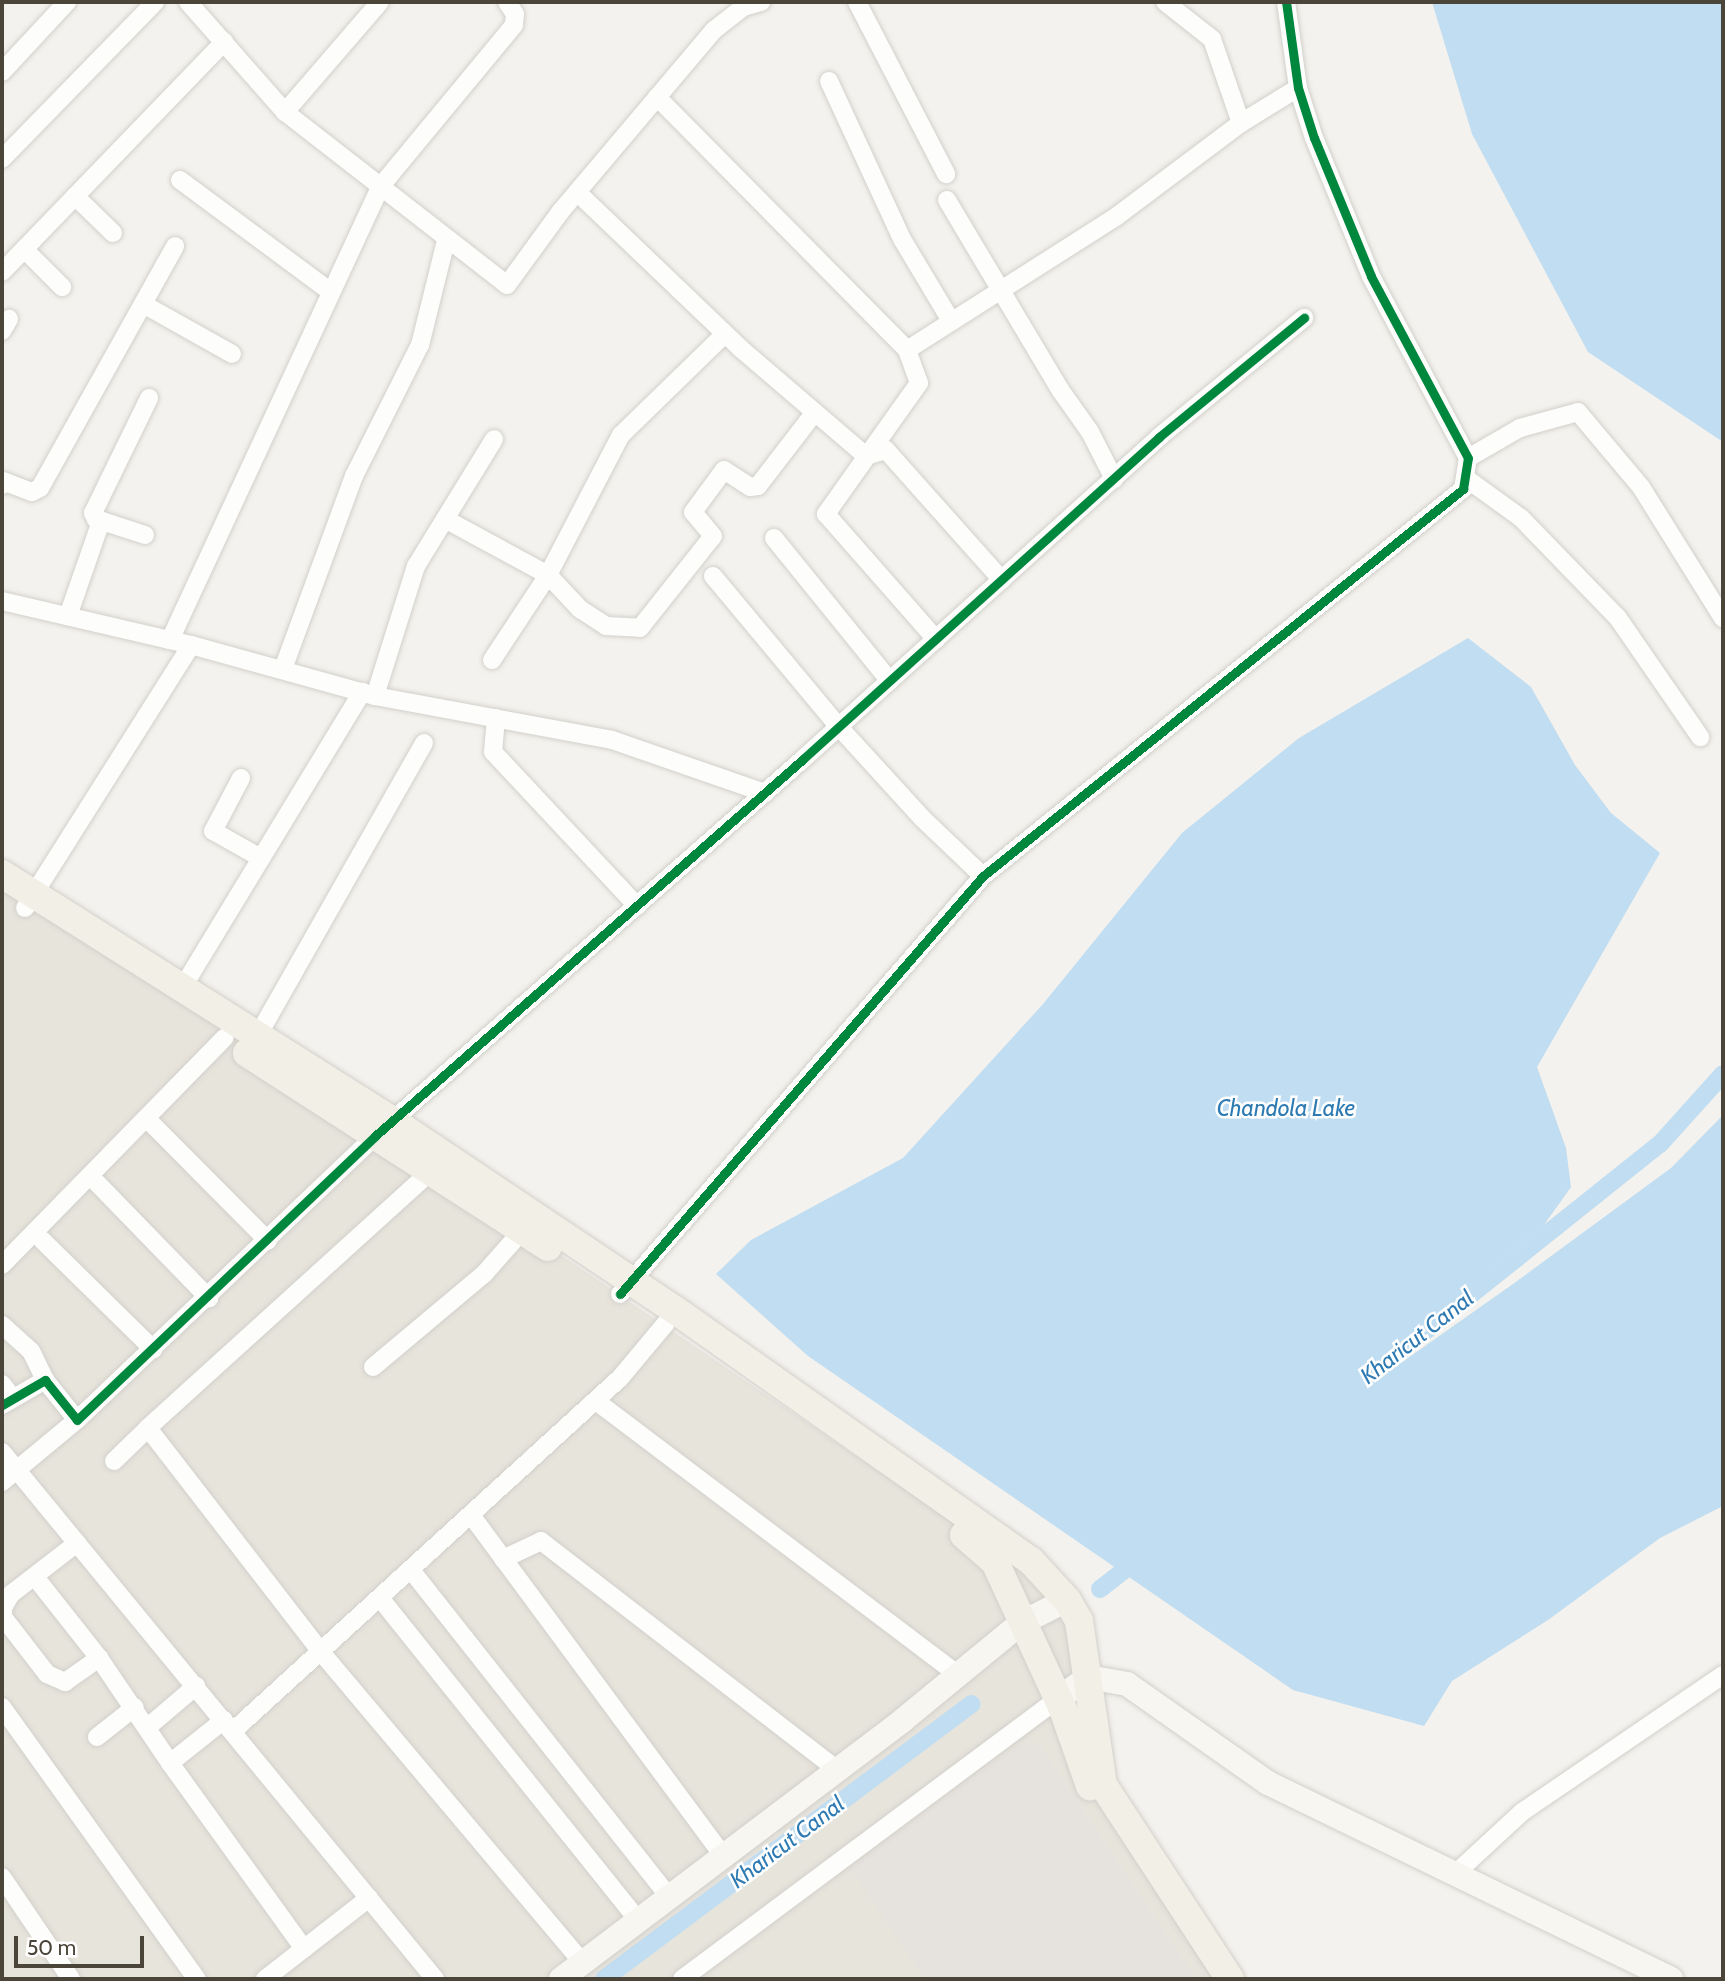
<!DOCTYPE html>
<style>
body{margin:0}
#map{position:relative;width:1725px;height:1981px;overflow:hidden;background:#f4f2ee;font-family:Cabin,sans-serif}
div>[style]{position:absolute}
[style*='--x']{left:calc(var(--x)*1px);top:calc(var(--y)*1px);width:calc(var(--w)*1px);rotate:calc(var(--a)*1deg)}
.residential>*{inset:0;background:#e7e4dc}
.industrial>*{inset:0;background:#e6e2de}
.water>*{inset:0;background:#c0ddf1}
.canal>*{height:18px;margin:-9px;padding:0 9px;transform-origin:9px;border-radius:9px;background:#c0ddf1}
.roads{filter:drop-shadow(0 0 2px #d2d0cb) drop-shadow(0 0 2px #d2d0cb)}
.street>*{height:18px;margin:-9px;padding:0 9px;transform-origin:9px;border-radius:9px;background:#fdfdfc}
.secondary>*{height:24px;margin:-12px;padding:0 12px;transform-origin:12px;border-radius:12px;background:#f7f6f1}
.primary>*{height:28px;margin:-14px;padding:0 14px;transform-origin:14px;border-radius:14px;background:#f2efe6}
.cycleway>*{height:9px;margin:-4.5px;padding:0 4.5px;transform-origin:4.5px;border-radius:4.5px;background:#00873e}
span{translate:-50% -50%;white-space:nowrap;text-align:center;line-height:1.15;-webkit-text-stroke:5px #fff;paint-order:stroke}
.water-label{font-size:23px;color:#2e7ab2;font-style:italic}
.frame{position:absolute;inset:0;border:4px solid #4b4439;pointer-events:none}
.scale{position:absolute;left:14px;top:1936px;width:130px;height:32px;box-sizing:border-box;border:4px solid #4b4439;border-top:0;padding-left:9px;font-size:21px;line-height:24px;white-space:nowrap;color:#4b4439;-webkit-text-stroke:5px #fff;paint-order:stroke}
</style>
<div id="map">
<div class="residential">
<div style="clip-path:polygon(2px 874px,1067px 1600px,1091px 1711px,1145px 1854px,1236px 1979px,2px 1979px)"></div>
</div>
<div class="industrial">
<div style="clip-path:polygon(1019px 1744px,1039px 1744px,1196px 1979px,925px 1979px,850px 1868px)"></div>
</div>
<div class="water">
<div style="clip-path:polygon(1432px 2px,1723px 2px,1723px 442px,1588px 352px,1472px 134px)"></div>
<div style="clip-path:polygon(1468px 638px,1531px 687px,1575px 765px,1611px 813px,1660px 853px,1537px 1067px,1566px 1148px,1571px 1187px,1544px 1225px,1372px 1363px,1381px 1377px,1513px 1284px,1671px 1168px,1723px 1115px,1723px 1506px,1660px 1538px,1548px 1620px,1452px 1681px,1424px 1726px,1293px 1690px,808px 1356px,716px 1274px,751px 1240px,903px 1158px,1043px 1004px,1182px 833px,1299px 738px)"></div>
</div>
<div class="canal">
<div style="--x:1359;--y:1384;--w:385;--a:-38.6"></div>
<div style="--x:1660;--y:1144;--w:94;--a:-48"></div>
<div style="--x:1100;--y:1589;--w:51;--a:-37.8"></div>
<div style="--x:604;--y:1979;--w:459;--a:-36.8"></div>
</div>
<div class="roads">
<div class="street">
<div style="--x:188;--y:2;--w:147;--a:48.6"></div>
<div style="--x:285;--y:112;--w:281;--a:37.9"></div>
<div style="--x:507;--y:285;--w:92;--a:-53.9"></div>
<div style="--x:561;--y:211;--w:237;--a:-49.8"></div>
<div style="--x:714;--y:30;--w:37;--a:-38"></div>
<div style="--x:743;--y:7;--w:19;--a:-16"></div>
<div style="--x:857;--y:2;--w:194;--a:62.6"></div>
<div style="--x:1165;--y:2;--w:60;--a:38.2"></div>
<div style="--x:1212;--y:39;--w:89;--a:71"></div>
<div style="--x:2;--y:72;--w:96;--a:-47.1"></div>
<div style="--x:829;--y:81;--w:174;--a:65.2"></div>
<div style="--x:902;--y:239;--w:96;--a:59.1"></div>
<div style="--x:657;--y:97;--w:356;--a:45.3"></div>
<div style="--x:907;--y:350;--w:35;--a:70"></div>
<div style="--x:919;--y:383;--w:161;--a:125.4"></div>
<div style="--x:826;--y:514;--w:167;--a:48.7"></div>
<div style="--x:285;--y:112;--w:145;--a:-49.2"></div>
<div style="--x:2;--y:159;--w:219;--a:-45.7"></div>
<div style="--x:180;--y:180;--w:188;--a:36.6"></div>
<div style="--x:577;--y:192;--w:226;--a:43.7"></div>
<div style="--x:740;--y:348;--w:166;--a:40.6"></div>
<div style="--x:866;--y:456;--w:21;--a:-17"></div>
<div style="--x:886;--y:450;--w:174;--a:48.3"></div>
<div style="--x:75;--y:196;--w:53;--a:44.2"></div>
<div style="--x:947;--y:200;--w:222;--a:59.2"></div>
<div style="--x:1061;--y:391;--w:50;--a:54.7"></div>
<div style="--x:1090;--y:432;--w:53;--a:62.9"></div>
<div style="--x:24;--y:249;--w:54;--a:45"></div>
<div style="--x:2;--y:272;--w:320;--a:-46"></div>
<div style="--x:143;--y:304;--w:102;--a:29.3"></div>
<div style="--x:2;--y:331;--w:14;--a:-60"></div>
<div style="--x:907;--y:350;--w:249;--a:-32.5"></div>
<div style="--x:1117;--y:216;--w:155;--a:-36.9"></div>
<div style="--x:1241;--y:123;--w:67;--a:-31.6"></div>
<div style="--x:1468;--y:458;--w:60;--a:-30"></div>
<div style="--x:1520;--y:428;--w:60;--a:-15.4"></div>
<div style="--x:1578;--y:412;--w:98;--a:50"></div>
<div style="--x:1641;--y:487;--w:155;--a:58"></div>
<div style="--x:1467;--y:479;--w:67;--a:35.8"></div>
<div style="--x:1521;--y:518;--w:139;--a:45.9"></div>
<div style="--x:1618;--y:618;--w:145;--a:55.4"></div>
<div style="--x:2;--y:485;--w:4;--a:-76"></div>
<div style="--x:3;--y:481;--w:31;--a:21"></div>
<div style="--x:32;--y:492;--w:9;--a:-27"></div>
<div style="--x:40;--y:488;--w:277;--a:-60.8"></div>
<div style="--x:445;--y:519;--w:117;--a:28.5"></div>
<div style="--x:548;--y:575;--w:47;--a:46.7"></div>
<div style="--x:580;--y:609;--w:31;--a:33"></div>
<div style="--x:606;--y:626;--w:34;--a:3"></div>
<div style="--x:640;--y:628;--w:117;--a:-51.6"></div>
<div style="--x:713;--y:536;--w:31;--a:-130"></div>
<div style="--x:693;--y:512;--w:52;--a:-53.6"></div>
<div style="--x:724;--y:470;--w:31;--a:33"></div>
<div style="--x:750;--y:487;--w:8;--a:-7"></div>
<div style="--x:758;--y:486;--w:93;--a:-52.4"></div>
<div style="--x:145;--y:535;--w:52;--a:-161.9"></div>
<div style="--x:96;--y:519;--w:7;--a:-117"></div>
<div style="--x:93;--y:513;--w:128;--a:-64"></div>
<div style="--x:774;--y:538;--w:184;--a:51"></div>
<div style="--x:713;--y:576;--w:197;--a:50.2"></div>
<div style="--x:839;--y:727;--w:123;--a:47.6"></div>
<div style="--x:922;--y:818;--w:84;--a:43.6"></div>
<div style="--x:2;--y:601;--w:194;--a:13.1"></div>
<div style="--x:191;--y:645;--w:191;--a:15.5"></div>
<div style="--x:375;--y:696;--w:241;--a:10.5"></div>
<div style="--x:612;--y:740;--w:162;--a:19.1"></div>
<div style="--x:68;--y:616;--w:101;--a:-70.8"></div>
<div style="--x:170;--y:640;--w:499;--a:-65.1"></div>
<div style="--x:380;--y:187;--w:210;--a:-50.4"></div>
<div style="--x:514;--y:25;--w:11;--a:-85"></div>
<div style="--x:515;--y:14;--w:14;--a:-124"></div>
<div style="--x:492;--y:660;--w:102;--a:-56.6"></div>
<div style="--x:548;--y:575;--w:158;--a:-62.5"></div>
<div style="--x:621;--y:435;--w:145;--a:-44.2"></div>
<div style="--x:283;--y:669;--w:206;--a:-69.8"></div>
<div style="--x:354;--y:476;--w:147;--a:-63.3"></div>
<div style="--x:420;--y:345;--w:107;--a:-76"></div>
<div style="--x:375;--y:696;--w:136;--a:-72.5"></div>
<div style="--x:416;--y:566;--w:149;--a:-58.4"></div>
<div style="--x:496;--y:718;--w:34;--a:95"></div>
<div style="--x:493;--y:752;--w:211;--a:46.9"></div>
<div style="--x:241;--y:778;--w:60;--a:117.8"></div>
<div style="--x:213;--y:831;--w:55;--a:29.4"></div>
<div style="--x:25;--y:908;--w:311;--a:-57.7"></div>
<div style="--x:181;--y:990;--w:349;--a:-58.7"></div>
<div style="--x:257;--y:1037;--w:338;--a:-60.4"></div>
<div style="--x:153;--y:1125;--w:163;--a:45.2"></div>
<div style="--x:430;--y:1172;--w:381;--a:137.8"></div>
<div style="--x:148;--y:1428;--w:283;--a:52.3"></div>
<div style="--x:321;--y:1652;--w:407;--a:49.9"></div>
<div style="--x:97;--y:1183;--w:161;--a:45.8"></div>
<div style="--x:42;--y:1240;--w:156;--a:44.5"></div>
<div style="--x:2;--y:1265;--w:318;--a:-45.6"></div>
<div style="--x:620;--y:1294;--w:554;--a:-49.03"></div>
<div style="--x:983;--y:876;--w:617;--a:-38.88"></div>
<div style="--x:1463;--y:489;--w:31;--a:-81"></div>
<div style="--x:1468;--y:458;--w:206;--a:-118.1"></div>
<div style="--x:1371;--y:276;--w:149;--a:-112.4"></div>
<div style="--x:1314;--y:138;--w:52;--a:-107.7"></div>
<div style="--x:1298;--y:88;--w:87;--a:-97.9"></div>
<div style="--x:2;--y:1325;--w:39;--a:42"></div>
<div style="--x:31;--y:1351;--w:32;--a:64"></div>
<div style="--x:373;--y:1367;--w:145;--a:-40"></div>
<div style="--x:484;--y:1274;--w:57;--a:-48.5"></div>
<div style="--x:2;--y:1384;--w:18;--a:52"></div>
<div style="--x:596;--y:1401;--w:454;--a:37.1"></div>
<div style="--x:2;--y:1405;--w:50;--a:-30.2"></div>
<div style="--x:45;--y:1380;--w:51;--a:51.3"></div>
<div style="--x:77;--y:1420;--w:412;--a:-43.6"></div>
<div style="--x:375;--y:1136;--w:570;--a:-41.37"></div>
<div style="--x:803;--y:759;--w:480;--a:-42.1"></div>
<div style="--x:1159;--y:437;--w:188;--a:-39.4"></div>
<div style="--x:2;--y:1452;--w:682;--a:50.59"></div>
<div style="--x:114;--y:1461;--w:47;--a:-44.1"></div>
<div style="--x:2;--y:1482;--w:97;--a:-39.6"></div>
<div style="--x:471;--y:1515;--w:424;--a:53.5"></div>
<div style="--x:77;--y:1543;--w:83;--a:142.3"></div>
<div style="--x:11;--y:1594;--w:16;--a:120"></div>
<div style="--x:3;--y:1608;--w:9;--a:90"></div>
<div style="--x:3;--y:1617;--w:72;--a:52.3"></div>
<div style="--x:47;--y:1674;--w:20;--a:24"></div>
<div style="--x:65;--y:1682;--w:42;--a:-35.2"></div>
<div style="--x:99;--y:1658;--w:127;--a:55.9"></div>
<div style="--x:170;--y:1763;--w:69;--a:-38.5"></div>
<div style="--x:503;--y:1559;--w:42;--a:-25.3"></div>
<div style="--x:541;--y:1541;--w:374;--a:37.7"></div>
<div style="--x:411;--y:1570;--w:417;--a:51.7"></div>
<div style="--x:35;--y:1577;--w:103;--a:51.7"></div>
<div style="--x:380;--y:1598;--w:413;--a:51.3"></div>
<div style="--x:2;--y:1707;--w:335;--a:54.4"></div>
<div style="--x:149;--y:1726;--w:62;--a:-40.4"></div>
<div style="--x:233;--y:1731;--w:524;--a:-42.37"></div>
<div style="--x:620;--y:1378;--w:72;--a:-50.1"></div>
<div style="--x:97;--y:1737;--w:48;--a:-38.3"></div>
<div style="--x:170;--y:1763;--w:229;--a:54.2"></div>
<div style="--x:1455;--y:1874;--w:91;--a:-42.8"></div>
<div style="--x:1522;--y:1812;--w:243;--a:-34.3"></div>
<div style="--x:2;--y:1877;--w:123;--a:55.9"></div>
<div style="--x:265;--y:1979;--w:132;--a:-37.9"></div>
<div style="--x:682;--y:1979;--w:469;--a:-36.7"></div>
</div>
<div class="secondary">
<div style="--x:1058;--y:1699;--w:37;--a:-36"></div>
<div style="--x:1088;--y:1677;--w:40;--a:10"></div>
<div style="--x:1127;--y:1684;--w:172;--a:35.1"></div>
<div style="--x:1268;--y:1783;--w:448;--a:25.9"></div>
<div style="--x:561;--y:1979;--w:429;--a:-37.1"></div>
<div style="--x:903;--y:1720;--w:153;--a:-39.4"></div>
<div style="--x:1021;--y:1623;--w:51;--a:-26.6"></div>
</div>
<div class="primary">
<div style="--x:2;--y:874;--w:464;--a:32.3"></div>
<div style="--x:394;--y:1122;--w:338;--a:33.8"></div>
<div style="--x:675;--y:1310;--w:436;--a:35.2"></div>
<div style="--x:1031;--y:1561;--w:53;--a:47.3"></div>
<div style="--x:1067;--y:1600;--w:24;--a:60"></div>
<div style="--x:1079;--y:1621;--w:166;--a:81.7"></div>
<div style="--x:1103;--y:1785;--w:232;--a:56.8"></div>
<div style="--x:247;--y:1053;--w:358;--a:32.8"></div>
<div style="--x:964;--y:1535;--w:41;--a:41.1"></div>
<div style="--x:995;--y:1562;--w:162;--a:65.2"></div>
<div style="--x:1063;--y:1709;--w:82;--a:70.7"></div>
</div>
</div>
<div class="cycleway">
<div style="--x:620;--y:1294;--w:554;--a:-49.03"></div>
<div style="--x:983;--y:876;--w:617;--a:-38.88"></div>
<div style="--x:1463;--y:489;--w:31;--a:-81"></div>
<div style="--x:1468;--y:458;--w:206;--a:-118.1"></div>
<div style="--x:1371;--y:276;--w:149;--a:-112.4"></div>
<div style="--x:1314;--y:138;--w:52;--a:-107.7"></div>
<div style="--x:1298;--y:88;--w:87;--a:-97.9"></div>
<div style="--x:2;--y:1405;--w:50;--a:-30.2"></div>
<div style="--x:45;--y:1380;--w:51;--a:51.3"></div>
<div style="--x:77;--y:1420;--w:412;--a:-43.6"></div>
<div style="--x:375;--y:1136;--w:570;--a:-41.37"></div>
<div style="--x:803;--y:759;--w:480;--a:-42.1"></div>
<div style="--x:1159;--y:437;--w:188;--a:-39.4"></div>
</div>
<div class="water-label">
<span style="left:1286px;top:1108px">Chandola Lake</span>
<span style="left:1417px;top:1337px;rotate:-38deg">Kharicut Canal</span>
<span style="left:787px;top:1842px;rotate:-37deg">Kharicut Canal</span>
</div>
<div class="frame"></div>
<div class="scale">50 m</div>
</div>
